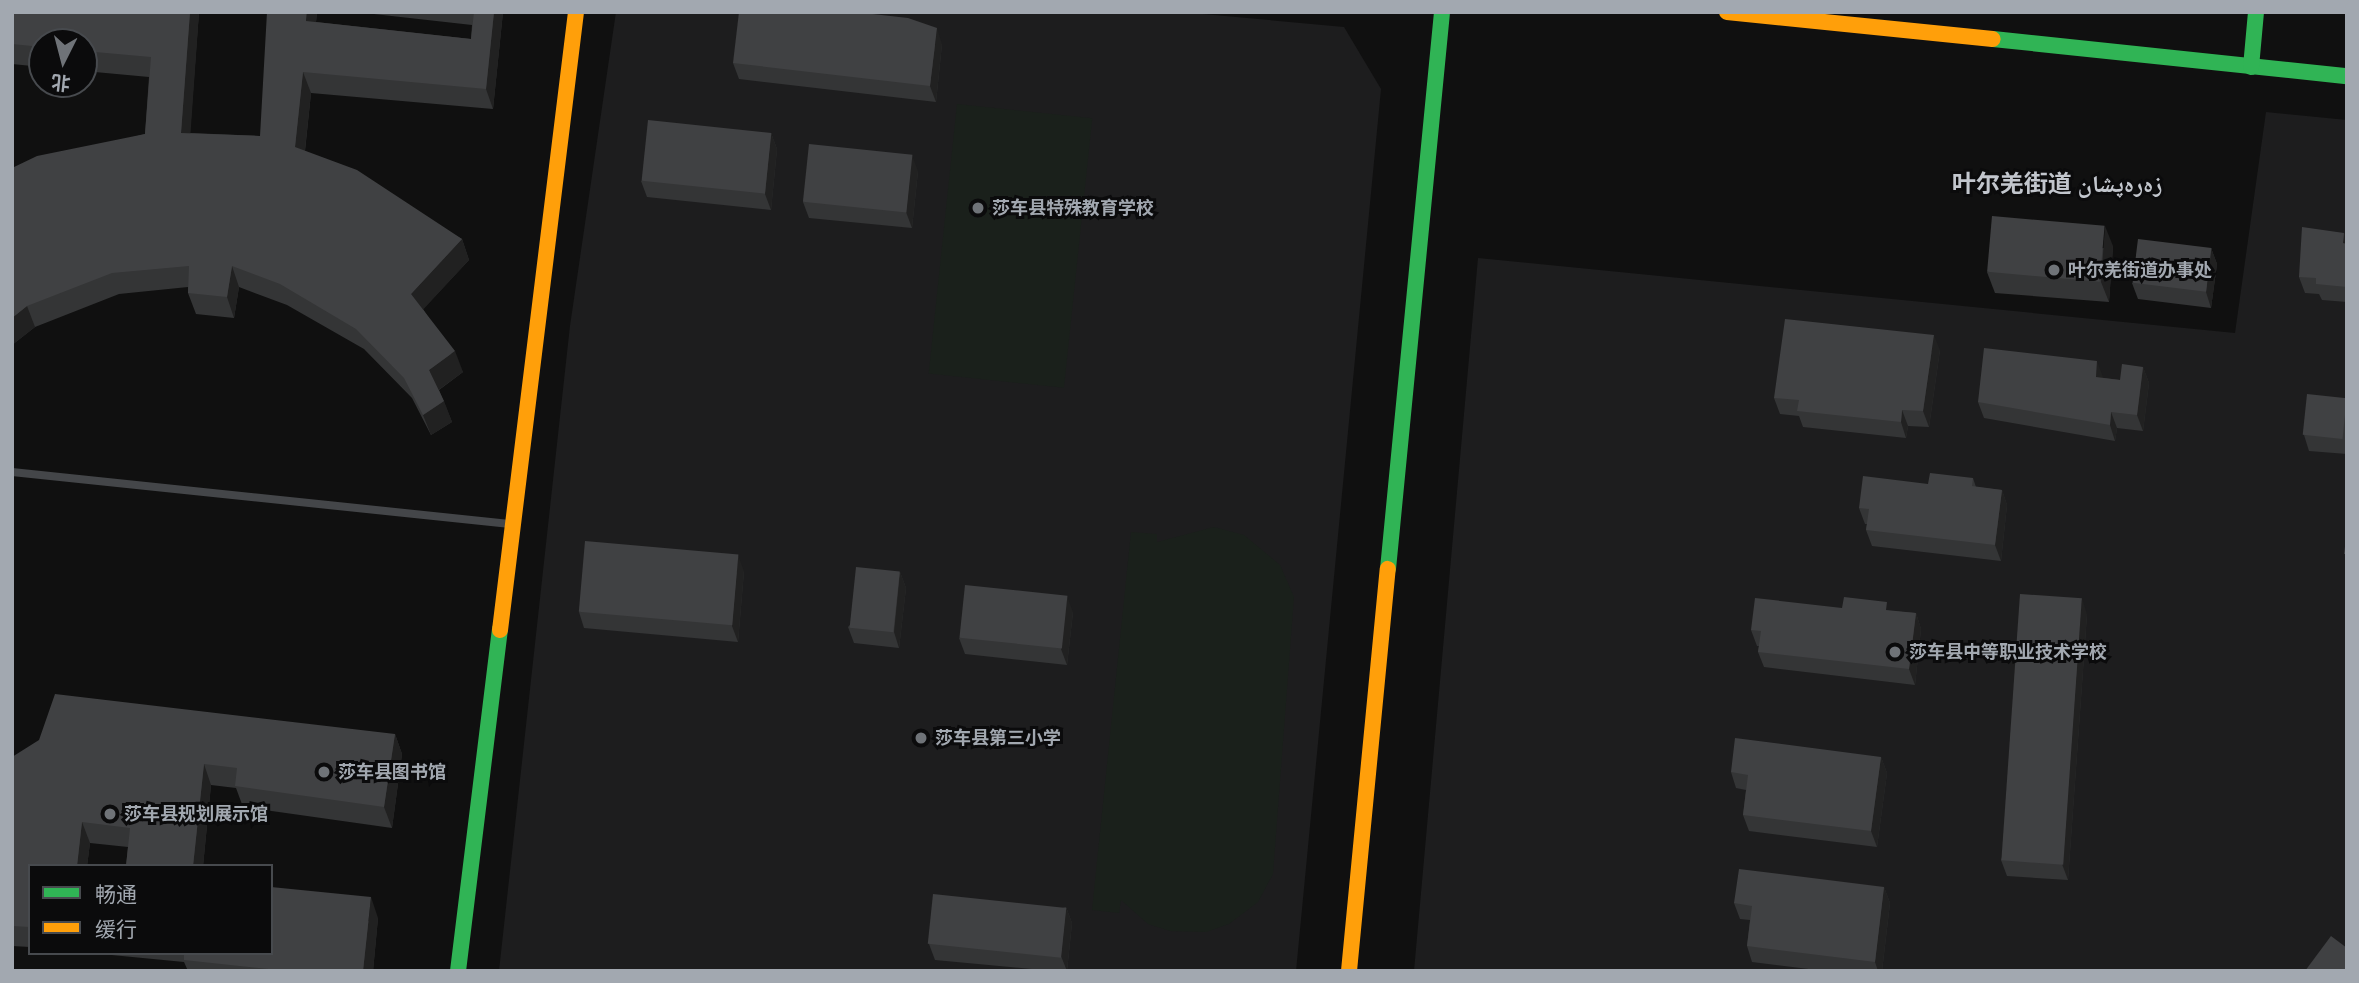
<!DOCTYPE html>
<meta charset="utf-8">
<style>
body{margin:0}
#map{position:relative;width:2359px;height:983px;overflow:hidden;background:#101010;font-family:"Fira Sans","Noto Naskh Arabic","Noto Sans SC",sans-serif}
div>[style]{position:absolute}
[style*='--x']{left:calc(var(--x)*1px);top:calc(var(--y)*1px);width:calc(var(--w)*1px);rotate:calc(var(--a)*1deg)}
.built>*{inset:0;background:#1d1d1e}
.green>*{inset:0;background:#1a201b;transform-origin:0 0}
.lane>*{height:8px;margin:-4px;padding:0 4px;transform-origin:4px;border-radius:4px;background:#444649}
.fast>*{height:16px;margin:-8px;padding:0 8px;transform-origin:8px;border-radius:8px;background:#30b455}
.slow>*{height:16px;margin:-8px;padding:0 8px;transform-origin:8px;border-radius:8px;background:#ff9f0a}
.wall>*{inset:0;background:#343536}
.shaded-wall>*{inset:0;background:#212121}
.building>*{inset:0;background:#404143;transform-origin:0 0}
.dots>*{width:19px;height:19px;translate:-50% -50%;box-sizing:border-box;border:4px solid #0b0b0c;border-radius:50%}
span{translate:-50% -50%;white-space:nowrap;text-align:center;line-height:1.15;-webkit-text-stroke:6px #0b0b0c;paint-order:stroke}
.poi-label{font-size:18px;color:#a2a8b0;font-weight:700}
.left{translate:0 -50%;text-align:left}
.district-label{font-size:24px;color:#c2c6cd;font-weight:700}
.frame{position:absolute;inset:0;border:14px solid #a2a8b0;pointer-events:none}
.legend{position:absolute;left:28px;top:864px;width:245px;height:91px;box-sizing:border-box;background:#0b0b0c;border:2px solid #474a4e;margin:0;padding:9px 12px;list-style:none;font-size:21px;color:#a2a8b0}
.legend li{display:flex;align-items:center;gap:14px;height:35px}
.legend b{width:35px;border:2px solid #474a4e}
.north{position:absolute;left:28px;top:28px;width:70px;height:70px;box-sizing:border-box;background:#0b0b0c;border:2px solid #474a4e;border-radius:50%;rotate:186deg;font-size:19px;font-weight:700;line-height:28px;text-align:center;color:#a2a8b0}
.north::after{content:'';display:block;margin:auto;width:24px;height:32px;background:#6f7378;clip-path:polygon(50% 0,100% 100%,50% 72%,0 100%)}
</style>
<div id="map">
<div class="built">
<div style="clip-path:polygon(616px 12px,1181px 12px,1344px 27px,1381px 89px,1296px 971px,499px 971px,570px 326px)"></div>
<div style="clip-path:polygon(2266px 112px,2347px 120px,2347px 971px,1414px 971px,1478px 258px,2235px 333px)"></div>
</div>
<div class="green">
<div style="left:957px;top:104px;width:136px;height:271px;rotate:6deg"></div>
<div style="clip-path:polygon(1214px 527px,1244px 535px,1280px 565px,1294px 597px,1273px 874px,1258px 902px,1229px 924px,1206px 932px,1170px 931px,1148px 924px,1121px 900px,1119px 913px,1092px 910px,1131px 532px,1157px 534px,1157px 542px)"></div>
</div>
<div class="lane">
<div style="--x:12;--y:472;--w:501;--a:5.96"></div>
</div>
<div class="fast">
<div style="--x:1993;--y:39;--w:356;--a:6"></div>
<div style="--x:2251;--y:67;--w:55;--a:-84.8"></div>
<div style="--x:1388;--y:569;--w:560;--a:-84.46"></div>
<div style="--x:458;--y:971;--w:344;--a:-83"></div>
</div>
<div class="slow">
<div style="--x:1727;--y:12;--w:267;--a:5.8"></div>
<div style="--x:500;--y:630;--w:623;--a:-82.99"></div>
<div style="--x:1349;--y:971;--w:404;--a:-84.5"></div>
</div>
<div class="wall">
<div style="clip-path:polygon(12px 12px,199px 12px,190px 133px,260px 136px,317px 12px,316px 22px,471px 39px,472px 25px,356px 12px,503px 12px,493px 109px,311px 93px,305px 151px,462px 239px,469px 260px,423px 309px,463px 372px,439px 390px,452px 422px,431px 435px,412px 398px,364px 349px,287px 305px,239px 287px,234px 318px,196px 314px,188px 293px,188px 287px,119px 294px,35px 327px,12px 345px,12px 168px,145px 134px,149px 77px,84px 71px,84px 42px,42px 42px,42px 67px,12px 64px)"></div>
<div style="clip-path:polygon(942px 44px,936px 102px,739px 79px,733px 63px)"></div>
<div style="clip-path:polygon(771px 133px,777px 149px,771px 210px,647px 197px,641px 181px)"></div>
<div style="clip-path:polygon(918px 171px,912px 228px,809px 218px,803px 202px)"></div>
<div style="clip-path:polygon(2344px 233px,2347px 242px,2347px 302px,2322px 300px,2319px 294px,2305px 293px,2299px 277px)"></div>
<div style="clip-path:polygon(2113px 246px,2109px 302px,1995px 293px,1987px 272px)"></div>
<div style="clip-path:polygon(2211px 248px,2217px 264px,2211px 308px,2138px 299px,2132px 283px)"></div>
<div style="clip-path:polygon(1940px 350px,1929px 427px,1908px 426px,1906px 438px,1803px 427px,1799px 416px,1780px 414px,1774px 398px)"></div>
<div style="clip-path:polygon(2143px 367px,2149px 383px,2143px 431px,2117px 428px,2115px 441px,1984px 418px,1978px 402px,2103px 378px,2120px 380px)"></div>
<div style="clip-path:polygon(2347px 398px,2347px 454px,2309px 451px,2304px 435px)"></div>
<div style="clip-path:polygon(1973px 478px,1976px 487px,2002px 490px,2007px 505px,2001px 561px,1872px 546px,1866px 530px,1867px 524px,1865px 524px,1859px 508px,1928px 484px)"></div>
<div style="clip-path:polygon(744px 571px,738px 642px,584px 628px,579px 612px)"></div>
<div style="clip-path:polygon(900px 572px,906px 588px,899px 648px,854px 643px,848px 627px)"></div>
<div style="clip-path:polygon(1842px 608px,1890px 611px,1916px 613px,1921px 629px,1915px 685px,1764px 667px,1758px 652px,1759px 646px,1757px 646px,1751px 630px)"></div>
<div style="clip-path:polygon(1073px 612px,1067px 665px,965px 654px,959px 638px)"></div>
<div style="clip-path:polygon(2087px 614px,2068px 880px,2007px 876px,2001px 860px)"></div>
<div style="clip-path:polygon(395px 734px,402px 754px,392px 828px,243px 807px,236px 788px,211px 785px,203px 866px,126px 866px,128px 847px,90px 843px,87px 866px,30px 866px,30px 947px,12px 946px,12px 757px)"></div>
<div style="clip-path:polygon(1881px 757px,1887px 773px,1877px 847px,1749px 831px,1743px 815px,1746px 790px,1736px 788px,1731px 772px)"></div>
<div style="clip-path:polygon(1884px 887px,1890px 903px,1882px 971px,1825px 971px,1752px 962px,1747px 946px,1750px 920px,1740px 919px,1734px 903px)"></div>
<div style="clip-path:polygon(1066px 907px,1072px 923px,1067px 971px,1052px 971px,935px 960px,929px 944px)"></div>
<div style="clip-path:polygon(378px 918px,373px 971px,188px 971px,184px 962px,91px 953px,271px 953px)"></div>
</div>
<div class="shaded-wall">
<div style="clip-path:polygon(190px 12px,199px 12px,189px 154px,181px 133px)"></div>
<div style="clip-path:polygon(307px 12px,317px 12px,314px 42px,306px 21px)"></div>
<div style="clip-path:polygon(494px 12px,503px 12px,493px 109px,486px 89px)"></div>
<div style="clip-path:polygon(937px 28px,942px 44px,936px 102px,930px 86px)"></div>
<div style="clip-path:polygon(303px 72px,311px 93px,303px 168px,295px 147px)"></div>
<div style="clip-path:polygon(771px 133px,777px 149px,771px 210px,765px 194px)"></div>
<div style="clip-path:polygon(912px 155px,918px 171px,912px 228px,906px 212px)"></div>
<div style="clip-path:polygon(2105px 226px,2113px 246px,2109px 302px,2101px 282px)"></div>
<div style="clip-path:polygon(2344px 233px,2347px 242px,2347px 254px,2343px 243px)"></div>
<div style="clip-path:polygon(462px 239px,469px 260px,419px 314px,411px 294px)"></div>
<div style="clip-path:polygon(2211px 248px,2217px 264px,2211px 308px,2206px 292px)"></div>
<div style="clip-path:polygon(232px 266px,239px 287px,234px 318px,227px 297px)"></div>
<div style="clip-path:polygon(27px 306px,35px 327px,12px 345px,12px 318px)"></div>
<div style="clip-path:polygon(1934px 335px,1940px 350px,1929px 427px,1923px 411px)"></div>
<div style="clip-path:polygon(455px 351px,463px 372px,437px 391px,429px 370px)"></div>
<div style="clip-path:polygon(2097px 361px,2103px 377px,2102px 393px,2096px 377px)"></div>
<div style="clip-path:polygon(2143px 367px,2149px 383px,2143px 431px,2137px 415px)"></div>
<div style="clip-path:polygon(444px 401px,452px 422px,431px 435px,423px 415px)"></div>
<div style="clip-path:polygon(1902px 410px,1908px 426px,1906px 438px,1901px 422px)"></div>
<div style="clip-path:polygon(2111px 412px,2117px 428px,2115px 441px,2110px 425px)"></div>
<div style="clip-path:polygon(2002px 490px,2007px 505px,2001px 561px,1995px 545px)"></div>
<div style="clip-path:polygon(738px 555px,744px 571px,738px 642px,732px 626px)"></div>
<div style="clip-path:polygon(900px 572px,906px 588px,899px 648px,894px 632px)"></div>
<div style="clip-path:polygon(1067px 596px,1073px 612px,1067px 665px,1061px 649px)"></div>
<div style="clip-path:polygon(2082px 598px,2087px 614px,2068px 880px,2062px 864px)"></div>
<div style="clip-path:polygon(1916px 613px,1921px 629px,1915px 685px,1909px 669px)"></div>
<div style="clip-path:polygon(395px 734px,402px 754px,392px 828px,384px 807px)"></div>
<div style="clip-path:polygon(1881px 757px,1887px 773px,1877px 847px,1871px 831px)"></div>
<div style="clip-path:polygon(204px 764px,211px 785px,203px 866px,193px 866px)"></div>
<div style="clip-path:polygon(82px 822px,90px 843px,87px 866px,77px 866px)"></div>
<div style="clip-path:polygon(1884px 887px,1890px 903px,1882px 971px,1878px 971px,1875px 962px)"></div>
<div style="clip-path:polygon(371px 897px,378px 918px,373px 971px,363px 971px)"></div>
<div style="clip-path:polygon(1066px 907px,1072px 923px,1067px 971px,1061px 956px)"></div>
</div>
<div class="building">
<div style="clip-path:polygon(12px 12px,190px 12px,181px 133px,260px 136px,267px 12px,307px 12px,306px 21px,471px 39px,474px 12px,494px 12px,486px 89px,303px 72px,295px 147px,357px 170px,462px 239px,411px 294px,455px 351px,429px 370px,444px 401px,423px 415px,404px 378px,356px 329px,280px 284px,232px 266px,227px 297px,188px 293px,189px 266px,112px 273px,27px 306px,12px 318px,12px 168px,37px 156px,145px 134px,151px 57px,84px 51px,84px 42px,42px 42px,42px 47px,12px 44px)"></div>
<div style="clip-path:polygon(739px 12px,855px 12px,908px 18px,937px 28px,930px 86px,733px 63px)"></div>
<div style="left:648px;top:120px;width:124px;height:61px;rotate:6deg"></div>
<div style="left:809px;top:144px;width:104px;height:58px;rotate:6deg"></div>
<div style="left:1992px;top:216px;width:113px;height:56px;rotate:5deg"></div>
<div style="clip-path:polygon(2302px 227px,2344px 233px,2343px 243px,2347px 244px,2347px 287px,2316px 284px,2316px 278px,2299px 277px)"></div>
<div style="left:2138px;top:239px;width:74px;height:44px;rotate:7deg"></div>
<div style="clip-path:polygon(1785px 319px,1934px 335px,1923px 411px,1902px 410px,1901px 422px,1797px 411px,1799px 400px,1774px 398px)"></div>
<div style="clip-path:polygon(1984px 348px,2097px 361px,2096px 377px,2120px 380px,2122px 364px,2143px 367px,2137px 415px,2111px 412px,2110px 425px,1978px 402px)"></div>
<div style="left:2307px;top:394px;width:40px;height:41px;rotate:6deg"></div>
<div style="clip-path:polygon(1930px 473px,1973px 478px,1972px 486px,2002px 490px,1995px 545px,1866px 530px,1869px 509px,1859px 508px,1863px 476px,1928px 484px)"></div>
<div style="clip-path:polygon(2347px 532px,2347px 554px,2344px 554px)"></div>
<div style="left:585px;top:541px;width:154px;height:71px;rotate:5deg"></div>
<div style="left:856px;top:567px;width:44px;height:61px;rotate:6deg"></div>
<div style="left:965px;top:585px;width:103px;height:53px;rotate:6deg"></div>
<div style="left:2020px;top:594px;width:62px;height:267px;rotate:4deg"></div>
<div style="clip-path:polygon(1844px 597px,1887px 602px,1886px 610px,1916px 613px,1909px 669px,1758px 652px,1761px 631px,1751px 630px,1755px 598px,1842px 608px)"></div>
<div style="clip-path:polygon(55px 694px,395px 734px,384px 807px,235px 786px,237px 768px,204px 764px,193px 866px,126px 866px,130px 828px,82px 822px,77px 866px,30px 866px,30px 927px,12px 926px,12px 757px,39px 740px)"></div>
<div style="clip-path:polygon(1735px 738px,1881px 757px,1871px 831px,1743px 815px,1748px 775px,1731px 772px)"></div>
<div style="clip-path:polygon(1739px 869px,1884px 887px,1875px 962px,1747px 946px,1752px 906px,1734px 903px)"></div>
<div style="clip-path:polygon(271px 887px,371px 897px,363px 971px,287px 971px,184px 960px,184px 953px,271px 953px)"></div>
<div style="left:933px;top:894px;width:134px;height:50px;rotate:6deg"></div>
<div style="clip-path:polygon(2331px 936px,2347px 948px,2347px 971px,2305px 971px)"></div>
</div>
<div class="dots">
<div style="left:978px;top:208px;background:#6f7378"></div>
<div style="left:2054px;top:270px;background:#6f7378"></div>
<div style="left:1895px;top:652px;background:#6f7378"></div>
<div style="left:921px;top:738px;background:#6f7378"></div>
<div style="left:324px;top:772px;background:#6f7378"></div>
<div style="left:110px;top:814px;background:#6f7378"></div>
</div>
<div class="poi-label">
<span class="left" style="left:992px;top:208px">莎车县特殊教育学校</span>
<span class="left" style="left:2068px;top:270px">叶尔羌街道办事处</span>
<span class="left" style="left:1909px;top:652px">莎车县中等职业技术学校</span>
<span class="left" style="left:935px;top:738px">莎车县第三小学</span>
<span class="left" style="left:338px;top:772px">莎车县图书馆</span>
<span class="left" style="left:124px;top:814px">莎车县规划展示馆</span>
</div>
<div class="district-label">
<span style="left:2057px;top:185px">叶尔羌街道 زەرەپشان</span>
</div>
<div class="frame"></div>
<ul class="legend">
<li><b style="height:9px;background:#30b455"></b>畅通</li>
<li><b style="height:9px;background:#ff9f0a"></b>缓行</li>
</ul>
<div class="north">北</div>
</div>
